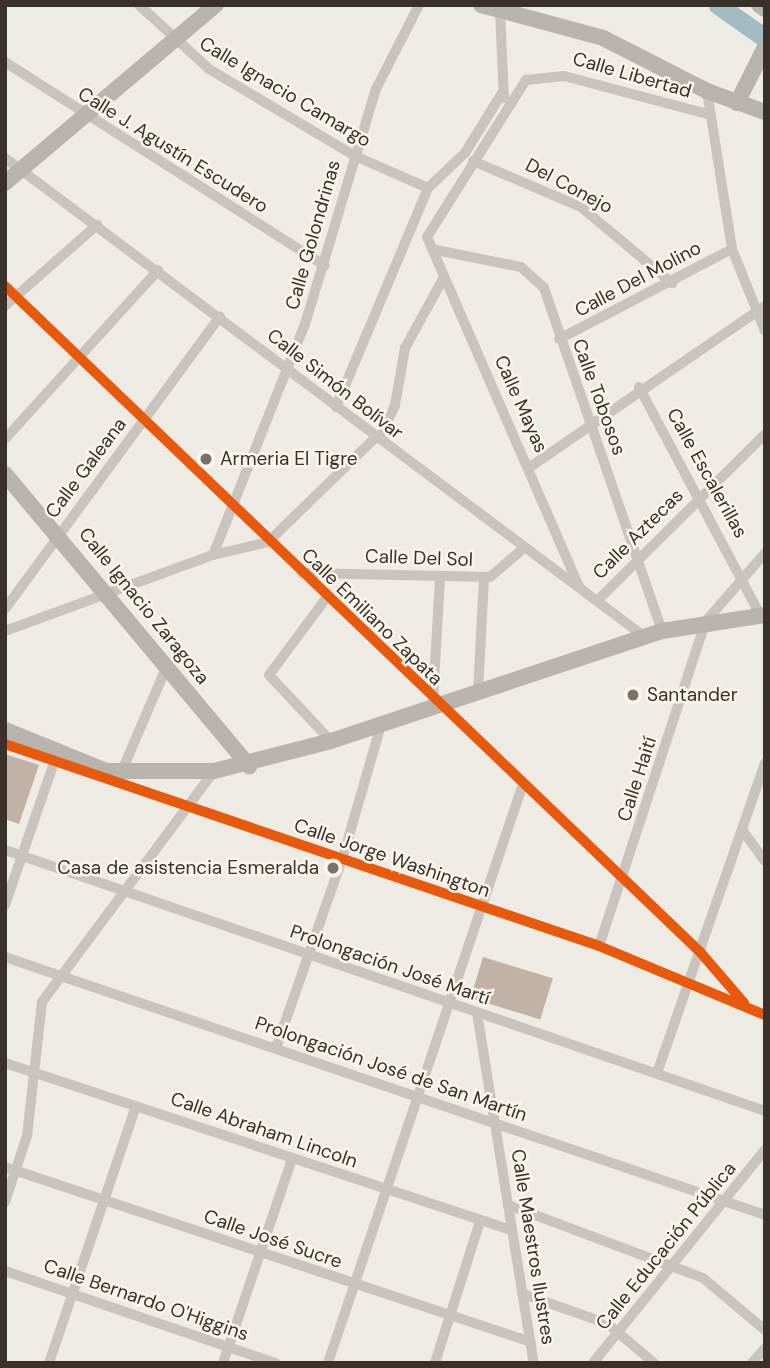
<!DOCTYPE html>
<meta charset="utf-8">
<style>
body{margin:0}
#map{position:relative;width:770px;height:1368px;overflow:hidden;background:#eeebe4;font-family:"DM Sans",sans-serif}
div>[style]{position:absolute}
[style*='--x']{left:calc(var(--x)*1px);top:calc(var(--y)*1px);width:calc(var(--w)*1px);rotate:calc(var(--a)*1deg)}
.river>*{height:19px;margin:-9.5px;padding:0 9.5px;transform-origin:9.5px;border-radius:9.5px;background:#a0bcc0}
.building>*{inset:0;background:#c2b2a6;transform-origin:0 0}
.street>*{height:10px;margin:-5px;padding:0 5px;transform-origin:5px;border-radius:5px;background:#c8c3bc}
.secondary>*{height:16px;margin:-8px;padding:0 8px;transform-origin:8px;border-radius:8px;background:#b8b3ad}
.cycleway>*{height:10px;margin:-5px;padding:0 5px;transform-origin:5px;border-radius:5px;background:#e8590c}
.dots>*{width:19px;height:19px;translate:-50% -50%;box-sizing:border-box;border:4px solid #faf5ec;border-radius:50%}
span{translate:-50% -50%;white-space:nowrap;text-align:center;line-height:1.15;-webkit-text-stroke:5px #faf5ec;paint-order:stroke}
.street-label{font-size:19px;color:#39312a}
.poi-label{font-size:19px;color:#39312a}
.left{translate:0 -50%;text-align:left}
.right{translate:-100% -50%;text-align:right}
.frame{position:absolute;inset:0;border:7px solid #39312a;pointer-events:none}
</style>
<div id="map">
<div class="river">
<div style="--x:718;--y:5;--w:57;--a:35.1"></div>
</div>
<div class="building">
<div style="clip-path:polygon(5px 754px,39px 765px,19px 824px,5px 819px)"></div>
<div style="left:483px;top:957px;width:73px;height:43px;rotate:17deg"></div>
</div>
<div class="street">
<div style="--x:139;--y:5;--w:95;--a:42.4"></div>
<div style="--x:209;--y:69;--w:170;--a:30.8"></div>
<div style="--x:355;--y:156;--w:80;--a:23.7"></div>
<div style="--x:500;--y:11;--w:87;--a:87.4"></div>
<div style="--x:5;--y:62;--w:379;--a:32.5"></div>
<div style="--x:707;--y:91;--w:160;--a:81"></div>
<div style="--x:732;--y:249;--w:88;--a:68.1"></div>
<div style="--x:5;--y:158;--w:799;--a:36.81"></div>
<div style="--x:473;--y:161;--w:117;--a:23.1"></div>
<div style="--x:581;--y:207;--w:119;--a:39.9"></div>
<div style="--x:427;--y:237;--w:381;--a:66.5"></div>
<div style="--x:427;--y:237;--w:186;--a:-57.8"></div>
<div style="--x:526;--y:80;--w:38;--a:-6"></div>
<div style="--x:564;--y:76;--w:149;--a:14.8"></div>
<div style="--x:436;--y:250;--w:87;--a:11.3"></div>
<div style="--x:521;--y:267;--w:31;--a:42"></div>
<div style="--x:544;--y:288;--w:363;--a:71"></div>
<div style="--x:5;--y:286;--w:964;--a:43.78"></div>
<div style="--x:701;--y:953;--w:66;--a:49.3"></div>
<div style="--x:5;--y:306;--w:123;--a:-41.4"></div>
<div style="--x:559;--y:339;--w:195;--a:-27.5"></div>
<div style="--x:639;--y:387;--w:258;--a:62"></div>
<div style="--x:336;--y:407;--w:238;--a:-67.2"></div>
<div style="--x:428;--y:188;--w:51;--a:-43.4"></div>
<div style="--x:465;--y:153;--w:70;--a:-58.3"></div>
<div style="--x:5;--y:439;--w:228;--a:-47.8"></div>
<div style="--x:530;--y:467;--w:285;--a:-34.4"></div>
<div style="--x:213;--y:555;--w:249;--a:-68.3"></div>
<div style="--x:305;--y:324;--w:245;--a:-73.2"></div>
<div style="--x:376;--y:89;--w:94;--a:-62.9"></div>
<div style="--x:302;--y:573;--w:188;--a:1.2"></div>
<div style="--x:490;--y:577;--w:45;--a:-40.5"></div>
<div style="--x:327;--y:597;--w:97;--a:126.6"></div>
<div style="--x:269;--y:675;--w:91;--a:46.8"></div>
<div style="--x:597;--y:601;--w:237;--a:-44.8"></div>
<div style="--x:5;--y:609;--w:363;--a:-53.7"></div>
<div style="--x:5;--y:631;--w:221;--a:-20.1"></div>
<div style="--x:213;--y:555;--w:57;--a:-13.3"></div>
<div style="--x:268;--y:542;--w:162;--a:-44.2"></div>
<div style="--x:384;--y:429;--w:26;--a:-65"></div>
<div style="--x:395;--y:405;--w:58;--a:-80"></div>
<div style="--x:405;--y:348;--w:81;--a:-61.2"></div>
<div style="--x:478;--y:692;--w:115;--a:-87"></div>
<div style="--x:433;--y:699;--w:123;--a:-86.7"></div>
<div style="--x:5;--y:744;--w:627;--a:18.78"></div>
<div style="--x:599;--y:946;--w:180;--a:22.6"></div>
<div style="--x:121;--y:773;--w:114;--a:-66.8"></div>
<div style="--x:743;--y:831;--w:37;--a:54"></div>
<div style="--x:5;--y:850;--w:804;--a:18.95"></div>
<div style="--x:5;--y:905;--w:153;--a:-71"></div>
<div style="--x:599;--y:946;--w:342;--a:-71.8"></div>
<div style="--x:706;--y:621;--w:90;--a:-49.1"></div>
<div style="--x:5;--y:957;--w:803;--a:18.75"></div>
<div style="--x:477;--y:1013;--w:355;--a:80.8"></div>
<div style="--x:276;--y:1048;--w:199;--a:-70.7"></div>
<div style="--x:342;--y:860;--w:141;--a:-73.9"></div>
<div style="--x:5;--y:1063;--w:533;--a:18.26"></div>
<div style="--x:657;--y:1073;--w:328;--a:-70.8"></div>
<div style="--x:5;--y:1167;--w:554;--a:18.4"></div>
<div style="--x:5;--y:1202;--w:70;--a:-71.6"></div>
<div style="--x:27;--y:1136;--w:135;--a:-83.6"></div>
<div style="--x:42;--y:1002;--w:288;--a:-53.3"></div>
<div style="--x:508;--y:1205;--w:208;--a:20.5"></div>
<div style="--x:703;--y:1278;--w:81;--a:40"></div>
<div style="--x:5;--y:1271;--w:286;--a:18.8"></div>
<div style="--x:523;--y:1294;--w:90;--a:19.4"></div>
<div style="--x:608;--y:1324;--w:60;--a:40.3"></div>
<div style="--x:49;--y:1363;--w:271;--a:-71.3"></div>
<div style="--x:223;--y:1363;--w:215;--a:-71.3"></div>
<div style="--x:328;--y:1363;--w:608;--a:-71.39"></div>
<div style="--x:435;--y:1363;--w:149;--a:-72.4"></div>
<div style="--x:593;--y:1363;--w:274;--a:-51.1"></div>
<div style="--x:752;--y:1363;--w:20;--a:-49"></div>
</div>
<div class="secondary">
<div style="--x:481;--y:5;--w:126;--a:15.1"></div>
<div style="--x:603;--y:38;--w:117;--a:27"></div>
<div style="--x:707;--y:91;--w:62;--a:19.9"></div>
<div style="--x:759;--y:5;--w:7;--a:34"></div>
<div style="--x:737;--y:103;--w:63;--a:-63.4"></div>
<div style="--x:5;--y:183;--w:276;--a:-40.2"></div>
<div style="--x:5;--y:474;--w:381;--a:50.1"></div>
<div style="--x:5;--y:730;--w:109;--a:22.1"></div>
<div style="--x:106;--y:771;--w:108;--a:0"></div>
<div style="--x:214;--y:771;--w:121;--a:-14.4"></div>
<div style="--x:331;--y:741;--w:349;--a:-18.4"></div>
<div style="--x:662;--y:631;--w:104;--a:-8.8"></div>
</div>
<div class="cycleway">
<div style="--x:5;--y:286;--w:964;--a:43.78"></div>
<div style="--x:701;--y:953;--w:66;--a:49.3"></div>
<div style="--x:5;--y:744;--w:627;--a:18.78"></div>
<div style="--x:599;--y:946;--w:180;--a:22.6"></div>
</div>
<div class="dots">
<div style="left:206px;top:459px;background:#78726b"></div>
<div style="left:633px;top:695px;background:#78726b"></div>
<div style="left:333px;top:868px;background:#78726b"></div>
</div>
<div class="street-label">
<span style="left:632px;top:75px;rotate:16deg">Calle Libertad</span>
<span style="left:285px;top:92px;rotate:31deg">Calle Ignacio Camargo</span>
<span style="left:173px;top:150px;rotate:32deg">Calle J. Agustín Escudero</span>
<span style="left:569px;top:186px;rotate:28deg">Del Conejo</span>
<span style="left:313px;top:235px;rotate:-74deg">Calle Golondrinas</span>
<span style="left:638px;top:279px;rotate:-28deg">Calle Del Molino</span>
<span style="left:335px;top:384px;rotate:38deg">Calle Simón Bolívar</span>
<span style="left:599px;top:397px;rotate:70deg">Calle Tobosos</span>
<span style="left:521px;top:404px;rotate:66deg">Calle Mayas</span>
<span style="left:86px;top:468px;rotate:-53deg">Calle Galeana</span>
<span style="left:707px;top:473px;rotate:61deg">Calle Escalerillas</span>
<span style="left:638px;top:534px;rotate:-45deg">Calle Aztecas</span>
<span style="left:419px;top:558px;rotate:2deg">Calle Del Sol</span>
<span style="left:144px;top:606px;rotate:51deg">Calle Ignacio Zaragoza</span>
<span style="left:372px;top:617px;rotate:44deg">Calle Emiliano Zapata</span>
<span style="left:637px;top:779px;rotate:-72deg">Calle Haití</span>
<span style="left:392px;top:858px;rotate:19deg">Calle Jorge Washington</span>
<span style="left:390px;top:965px;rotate:19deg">Prolongación José Martí</span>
<span style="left:391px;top:1069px;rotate:19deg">Prolongación José de San Martín</span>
<span style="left:264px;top:1130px;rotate:19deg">Calle Abraham Lincoln</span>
<span style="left:273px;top:1239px;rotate:19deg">Calle José Sucre</span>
<span style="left:666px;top:1246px;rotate:-51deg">Calle Educación Pública</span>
<span style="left:533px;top:1247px;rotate:81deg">Calle Maestros Ilustres</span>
<span style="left:146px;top:1300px;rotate:19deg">Calle Bernardo O'Higgins</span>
</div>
<div class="poi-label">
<span class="left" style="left:220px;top:459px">Armeria El Tigre</span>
<span class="left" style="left:647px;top:695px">Santander</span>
<span class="right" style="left:319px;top:868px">Casa de asistencia Esmeralda</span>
</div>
<div class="frame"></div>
</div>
